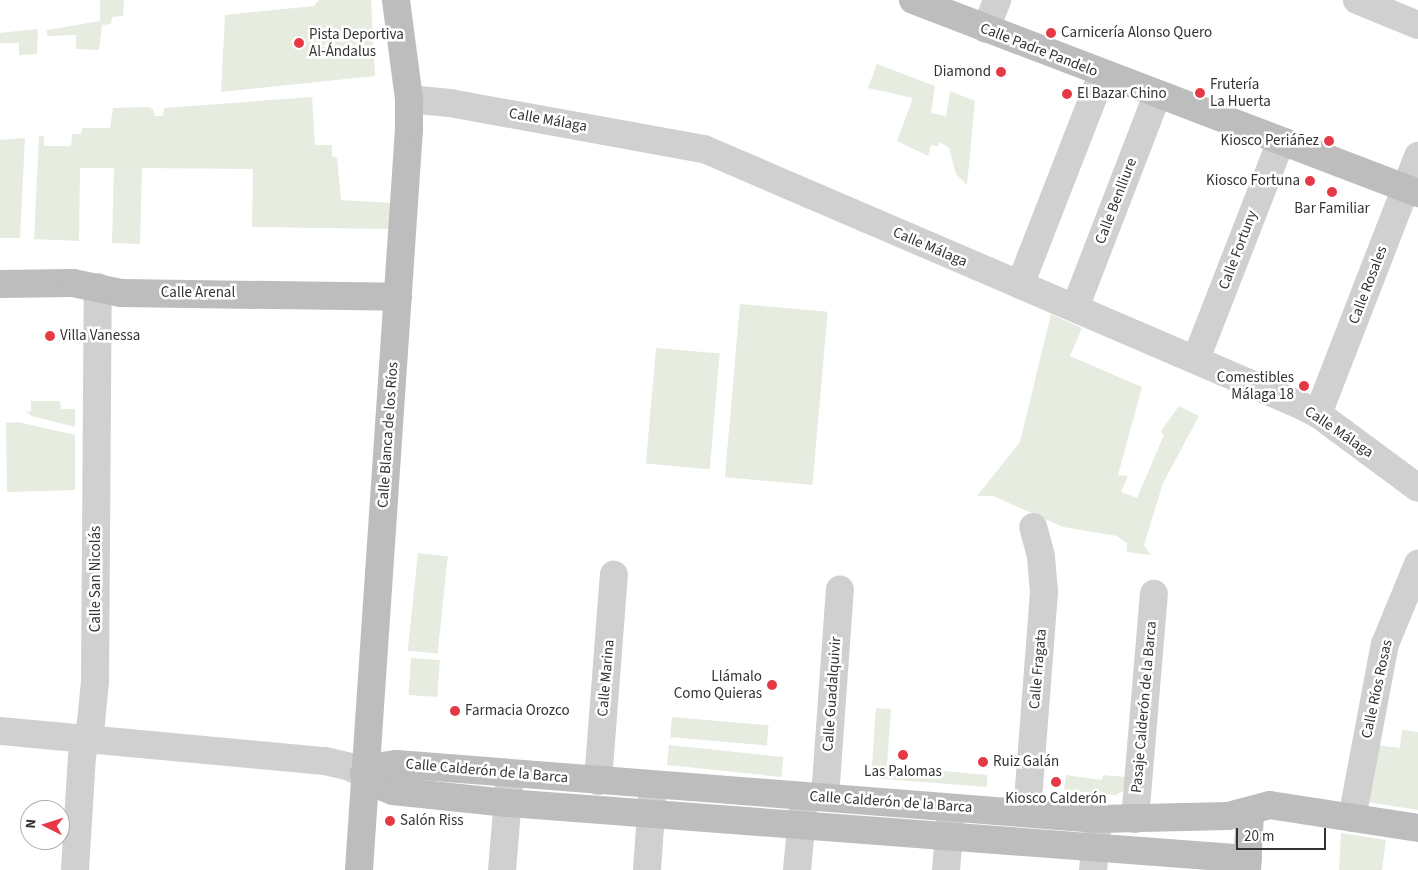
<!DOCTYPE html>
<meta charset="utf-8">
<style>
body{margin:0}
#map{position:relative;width:1418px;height:870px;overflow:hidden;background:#fff;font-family:"Source Sans 3",sans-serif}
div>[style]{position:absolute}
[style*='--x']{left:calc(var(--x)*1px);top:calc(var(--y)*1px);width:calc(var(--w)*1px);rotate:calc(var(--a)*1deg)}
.green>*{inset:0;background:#e6ecdf;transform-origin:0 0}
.street>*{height:28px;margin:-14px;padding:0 14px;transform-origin:14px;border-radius:14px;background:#d0d0d0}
.secondary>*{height:28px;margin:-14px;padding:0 14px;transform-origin:14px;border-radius:14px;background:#bdbdbd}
.dots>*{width:14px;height:14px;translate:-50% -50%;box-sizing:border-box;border:2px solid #fff;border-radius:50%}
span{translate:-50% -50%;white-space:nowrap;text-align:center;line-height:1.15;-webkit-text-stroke:5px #fff;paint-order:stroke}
.poi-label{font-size:15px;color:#333}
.left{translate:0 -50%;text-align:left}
.right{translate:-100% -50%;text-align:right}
.street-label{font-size:15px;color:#333}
.north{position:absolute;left:20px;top:800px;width:50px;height:50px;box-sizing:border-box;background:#fff;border:1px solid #adadad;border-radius:50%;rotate:275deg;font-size:14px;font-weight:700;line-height:20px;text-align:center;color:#333}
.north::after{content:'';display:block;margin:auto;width:18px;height:22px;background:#e63946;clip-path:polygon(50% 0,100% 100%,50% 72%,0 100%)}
.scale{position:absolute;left:1236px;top:828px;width:90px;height:22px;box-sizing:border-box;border:2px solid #333;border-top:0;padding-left:6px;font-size:15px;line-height:18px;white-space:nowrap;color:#333;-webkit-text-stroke:4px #fff;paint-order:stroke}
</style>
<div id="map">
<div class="green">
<div style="clip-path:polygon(100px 0,124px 0,123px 16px,112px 17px,111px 24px,102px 25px,99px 50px,76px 49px,76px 35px,47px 36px,47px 30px,100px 21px)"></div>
<div style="clip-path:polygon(319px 0,371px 0,375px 76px,221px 92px,225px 15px,314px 6px)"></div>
<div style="clip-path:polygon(38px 29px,37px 54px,19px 55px,19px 43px,0 43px,0 33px)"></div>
<div style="clip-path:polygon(877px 64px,935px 86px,931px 113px,946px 116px,950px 91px,975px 101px,967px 185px,956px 174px,949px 148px,940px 142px,938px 146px,931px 145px,928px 156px,897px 141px,913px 98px,868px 88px)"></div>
<div style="clip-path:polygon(312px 97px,315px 145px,332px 145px,332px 156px,337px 158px,341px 200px,392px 203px,391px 229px,252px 227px,253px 169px,142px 168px,140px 244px,112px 243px,114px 168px,80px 168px,79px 241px,34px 239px,39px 136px,44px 136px,44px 146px,71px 146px,72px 134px,81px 134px,82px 128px,110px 128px,113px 108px,148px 107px,153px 109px,155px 116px,163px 116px,164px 108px)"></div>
<div style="clip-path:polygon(25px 138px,20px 238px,0 238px,0 140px)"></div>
<div style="left:740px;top:304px;width:88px;height:174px;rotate:5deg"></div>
<div style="clip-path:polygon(1051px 314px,1082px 328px,1070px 356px,1142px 387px,1118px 475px,1128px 476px,1121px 492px,1137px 498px,1164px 435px,1161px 431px,1179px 406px,1199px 416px,1163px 483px,1144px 545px,1151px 555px,1127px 552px,1127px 543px,1117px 536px,1063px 527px,993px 496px,977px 496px,1020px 442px)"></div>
<div style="left:656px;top:348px;width:64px;height:116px;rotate:5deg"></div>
<div style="clip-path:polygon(31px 401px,60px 401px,61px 409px,75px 409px,75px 427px,32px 416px,26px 412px,31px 411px)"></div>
<div style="clip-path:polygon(18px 422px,75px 435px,75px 490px,7px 492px,6px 423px)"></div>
<div style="left:418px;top:553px;width:30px;height:98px;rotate:6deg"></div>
<div style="left:411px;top:658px;width:29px;height:37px;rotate:4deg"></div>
<div style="clip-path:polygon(876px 708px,891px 709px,887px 766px,987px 775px,987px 787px,871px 778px)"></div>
<div style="left:672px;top:717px;width:97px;height:20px;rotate:5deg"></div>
<div style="clip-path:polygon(1402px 730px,1418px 732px,1418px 810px,1367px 802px,1376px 745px,1400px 748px)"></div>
<div style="left:669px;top:745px;width:115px;height:20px;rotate:6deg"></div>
<div style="clip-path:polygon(1066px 775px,1102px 780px,1103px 775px,1125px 777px,1123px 791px,1116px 795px,1064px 790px)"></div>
<div style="clip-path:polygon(1341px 833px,1386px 840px,1382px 870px,1339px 870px)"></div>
</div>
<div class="street">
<div style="--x:1357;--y:0;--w:66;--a:22.3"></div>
<div style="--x:986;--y:29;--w:31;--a:-69"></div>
<div style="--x:409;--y:99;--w:41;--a:5.6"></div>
<div style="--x:450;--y:103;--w:258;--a:10.3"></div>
<div style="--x:704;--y:149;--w:649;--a:23.24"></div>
<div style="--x:1300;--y:405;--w:20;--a:27"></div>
<div style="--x:1318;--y:414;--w:124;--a:36.5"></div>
<div style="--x:1020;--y:285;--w:225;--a:-68.7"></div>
<div style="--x:1075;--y:308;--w:228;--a:-68.9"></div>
<div style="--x:1196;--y:359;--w:234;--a:-68.7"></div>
<div style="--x:1318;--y:414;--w:277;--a:-68.8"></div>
<div style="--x:0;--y:731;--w:326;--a:5.3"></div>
<div style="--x:325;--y:761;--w:26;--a:13"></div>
<div style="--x:350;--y:767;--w:16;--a:27"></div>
<div style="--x:598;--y:781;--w:207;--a:-85.6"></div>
<div style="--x:825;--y:797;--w:208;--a:-85.9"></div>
<div style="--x:1027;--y:813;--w:222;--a:-85.6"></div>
<div style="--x:1044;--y:592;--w:36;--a:-95"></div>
<div style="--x:1041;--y:556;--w:30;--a:-105"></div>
<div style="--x:1352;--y:818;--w:177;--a:-79.3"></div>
<div style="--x:1385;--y:644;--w:87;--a:-67.6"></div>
<div style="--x:1135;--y:819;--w:226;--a:-85.2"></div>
<div style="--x:75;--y:870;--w:114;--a:-86.5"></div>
<div style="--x:82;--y:756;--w:35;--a:-75"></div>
<div style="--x:91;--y:722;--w:40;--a:-84.3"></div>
<div style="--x:95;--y:682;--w:395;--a:-89.6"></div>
<div style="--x:502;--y:870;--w:96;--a:-85.2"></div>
<div style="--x:647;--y:870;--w:85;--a:-86"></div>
<div style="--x:797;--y:870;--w:74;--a:-84.6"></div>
<div style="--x:946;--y:870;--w:58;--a:-85.1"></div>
<div style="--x:1093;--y:870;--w:51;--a:-84.4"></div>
</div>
<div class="secondary">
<div style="--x:913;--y:0;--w:541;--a:20.92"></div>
<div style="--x:0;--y:284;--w:73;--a:-0.8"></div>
<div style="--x:73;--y:283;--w:49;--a:11.8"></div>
<div style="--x:121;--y:293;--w:277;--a:0.8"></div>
<div style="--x:364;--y:774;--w:13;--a:-32"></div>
<div style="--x:375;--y:767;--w:22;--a:-8"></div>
<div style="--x:397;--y:764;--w:703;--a:4.49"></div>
<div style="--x:1098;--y:819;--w:130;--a:-1.3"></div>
<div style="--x:1228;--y:816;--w:43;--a:-14.7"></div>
<div style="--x:1270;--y:805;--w:150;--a:8.8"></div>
<div style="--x:364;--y:774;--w:13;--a:45"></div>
<div style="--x:373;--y:783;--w:22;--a:22"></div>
<div style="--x:393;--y:791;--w:115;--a:6"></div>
<div style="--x:507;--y:803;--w:743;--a:4.32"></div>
<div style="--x:359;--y:870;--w:743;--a:-86.14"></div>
<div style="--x:409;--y:129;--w:30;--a:-90"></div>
<div style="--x:409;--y:99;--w:100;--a:-97.5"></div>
<div style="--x:1247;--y:870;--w:58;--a:-87"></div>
</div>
<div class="dots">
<div style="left:1051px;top:33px;background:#e63946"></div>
<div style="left:299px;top:43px;background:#e63946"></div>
<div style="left:1001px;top:72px;background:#e63946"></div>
<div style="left:1200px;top:93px;background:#e63946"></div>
<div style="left:1067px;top:94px;background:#e63946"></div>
<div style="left:1329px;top:141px;background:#e63946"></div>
<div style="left:1310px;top:181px;background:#e63946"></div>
<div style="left:1332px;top:192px;background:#e63946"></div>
<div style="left:50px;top:336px;background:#e63946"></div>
<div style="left:1304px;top:386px;background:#e63946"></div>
<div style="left:772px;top:685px;background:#e63946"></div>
<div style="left:455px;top:711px;background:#e63946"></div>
<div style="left:903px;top:755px;background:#e63946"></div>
<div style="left:983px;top:762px;background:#e63946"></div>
<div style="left:1056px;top:782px;background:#e63946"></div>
<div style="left:390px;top:821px;background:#e63946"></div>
</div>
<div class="poi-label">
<span class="left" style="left:1061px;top:33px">Carnicería Alonso Quero</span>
<span class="left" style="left:309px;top:43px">Pista Deportiva<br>Al-Ándalus</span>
<span class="right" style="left:991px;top:72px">Diamond</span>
<span class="left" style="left:1210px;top:93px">Frutería<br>La Huerta</span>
<span class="left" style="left:1077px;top:94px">El Bazar Chino</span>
<span class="right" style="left:1319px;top:141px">Kiosco Periáñez</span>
<span class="right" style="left:1300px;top:181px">Kiosco Fortuna</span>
<span style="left:1332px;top:209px">Bar Familiar</span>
<span class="left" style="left:60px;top:336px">Villa Vanessa</span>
<span class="right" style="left:1294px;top:386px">Comestibles<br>Málaga 18</span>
<span class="right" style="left:762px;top:685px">Llámalo<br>Como Quieras</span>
<span class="left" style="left:465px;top:711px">Farmacia Orozco</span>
<span class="left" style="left:993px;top:762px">Ruiz Galán</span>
<span style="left:903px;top:772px">Las Palomas</span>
<span style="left:1056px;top:799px">Kiosco Calderón</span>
<span class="left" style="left:400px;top:821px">Salón Riss</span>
</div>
<div class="street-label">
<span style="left:1039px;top:50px;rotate:21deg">Calle Padre Pandelo</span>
<span style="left:548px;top:120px;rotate:10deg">Calle Málaga</span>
<span style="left:1116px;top:201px;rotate:-69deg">Calle Benlliure</span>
<span style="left:930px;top:247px;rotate:23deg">Calle Málaga</span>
<span style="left:1238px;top:250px;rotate:-69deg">Calle Fortuny</span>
<span style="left:1368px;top:285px;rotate:-69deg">Calle Rosales</span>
<span style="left:198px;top:293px">Calle Arenal</span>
<span style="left:1339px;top:432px;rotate:34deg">Calle Málaga</span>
<span style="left:388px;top:435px;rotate:-86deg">Calle Blanca de los Ríos</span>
<span style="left:96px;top:579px;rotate:-90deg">Calle San Nicolás</span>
<span style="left:1038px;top:669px;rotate:-85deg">Calle Fragata</span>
<span style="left:606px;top:678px;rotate:-85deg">Calle Marina</span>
<span style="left:1377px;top:689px;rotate:-78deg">Calle Ríos Rosas</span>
<span style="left:832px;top:694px;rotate:-86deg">Calle Guadalquivir</span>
<span style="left:1144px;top:707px;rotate:-85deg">Pasaje Calderón de la Barca</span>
<span style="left:487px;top:771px;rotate:5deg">Calle Calderón de la Barca</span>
<span style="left:891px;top:802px;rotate:4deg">Calle Calderón de la Barca</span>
</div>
<div class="north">N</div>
<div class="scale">20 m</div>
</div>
